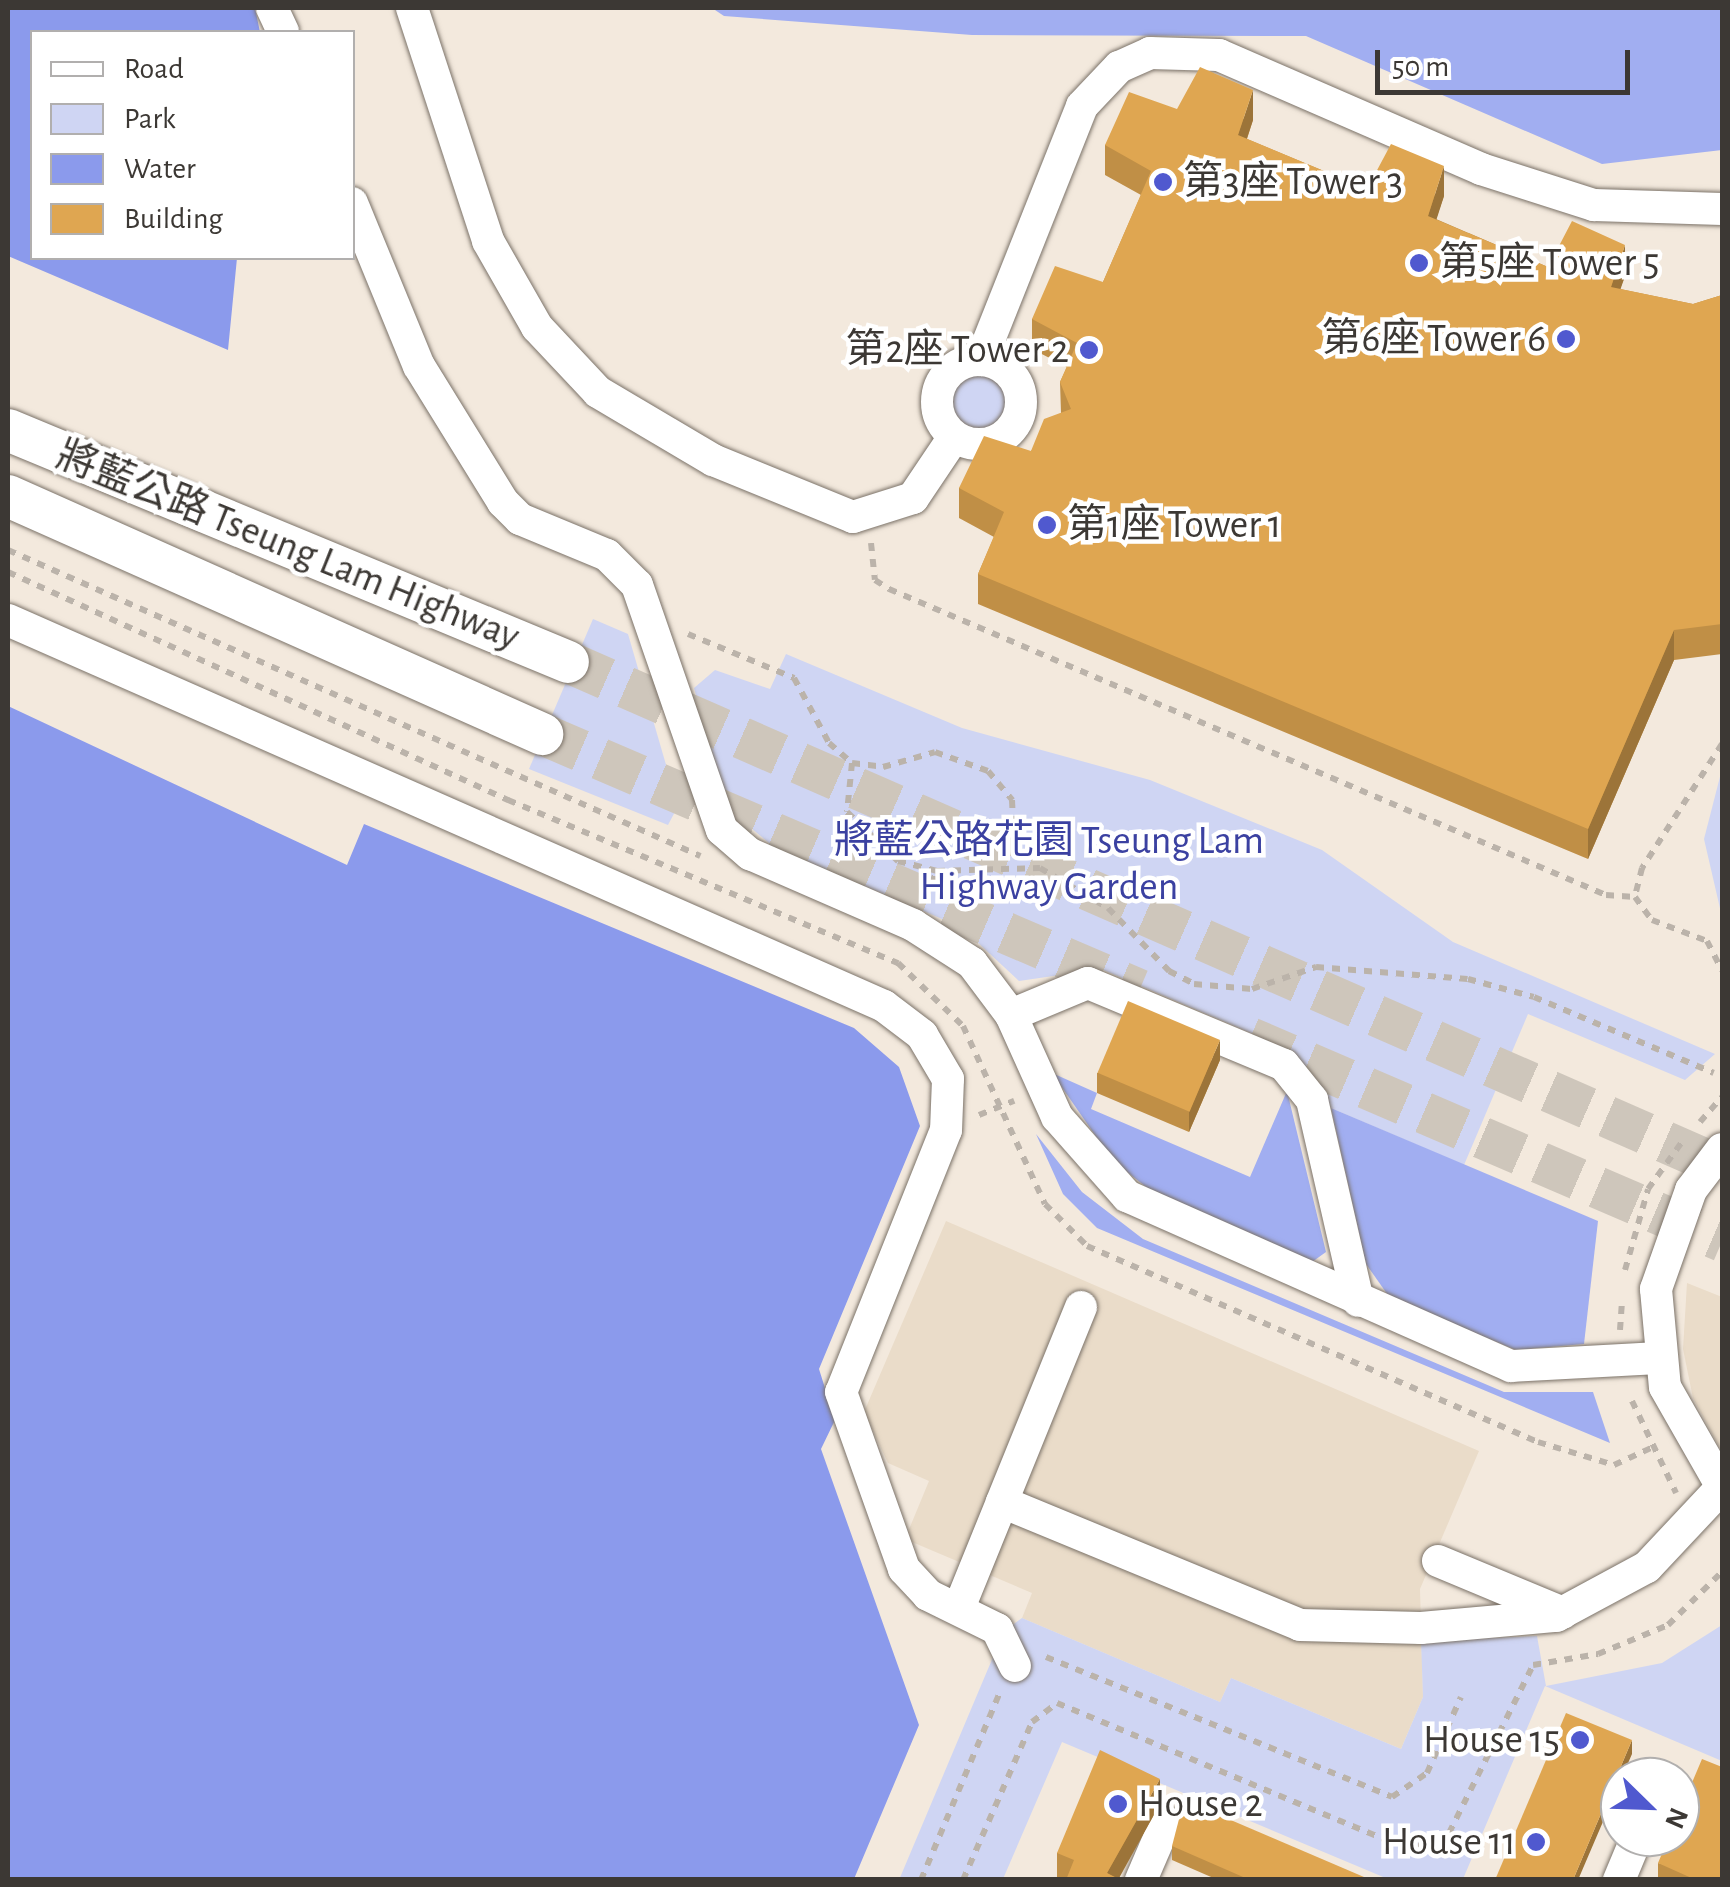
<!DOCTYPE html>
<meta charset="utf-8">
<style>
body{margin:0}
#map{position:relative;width:1730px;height:1887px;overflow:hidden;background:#f3e9dd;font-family:"Alegreya Sans","Noto Sans TC",sans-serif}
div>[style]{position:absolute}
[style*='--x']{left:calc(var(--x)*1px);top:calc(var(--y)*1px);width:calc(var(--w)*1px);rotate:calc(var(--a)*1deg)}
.built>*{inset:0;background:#eadcc9}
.green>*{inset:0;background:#cfd5f3}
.round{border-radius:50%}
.forest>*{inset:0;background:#a1aef1}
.water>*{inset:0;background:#8b9aec}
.major-tunnel>*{height:42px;margin-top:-21px;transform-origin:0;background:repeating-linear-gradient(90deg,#cec6bb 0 42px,transparent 0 63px)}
.path>*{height:6px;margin-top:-3px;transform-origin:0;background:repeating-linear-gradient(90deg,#bbb3aa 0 8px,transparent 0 16px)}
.roads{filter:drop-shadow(0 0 2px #7b7268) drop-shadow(0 0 2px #7b7268)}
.minor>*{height:32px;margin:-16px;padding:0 16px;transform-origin:16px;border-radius:16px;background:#fff}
.minor>.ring{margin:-16px;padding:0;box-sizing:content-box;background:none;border:32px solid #fff;border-radius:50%}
.major>*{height:42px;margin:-21px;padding:0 21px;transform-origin:21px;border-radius:21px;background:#fff}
.wall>*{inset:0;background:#c08f46}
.shaded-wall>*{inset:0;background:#9c7439}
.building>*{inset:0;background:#dfa651;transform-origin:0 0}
.dots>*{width:28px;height:28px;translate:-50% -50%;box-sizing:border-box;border:5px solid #fff;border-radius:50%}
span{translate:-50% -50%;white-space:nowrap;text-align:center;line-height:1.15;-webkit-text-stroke:9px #fff;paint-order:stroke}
.poi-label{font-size:40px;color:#3c3834}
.left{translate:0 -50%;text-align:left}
.right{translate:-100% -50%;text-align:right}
.street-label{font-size:40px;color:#3c3834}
.park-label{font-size:40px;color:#3b41a1}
.frame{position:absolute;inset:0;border:10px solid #3c3834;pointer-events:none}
.legend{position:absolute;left:30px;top:30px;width:325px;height:230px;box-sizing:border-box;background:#fff;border:2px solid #b1afae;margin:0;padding:12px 18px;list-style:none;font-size:30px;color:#3c3834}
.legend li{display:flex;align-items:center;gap:20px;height:50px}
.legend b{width:50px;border:2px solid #b1afae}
.north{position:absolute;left:1600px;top:1757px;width:100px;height:100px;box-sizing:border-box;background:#fff;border:2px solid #b1afae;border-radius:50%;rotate:113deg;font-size:28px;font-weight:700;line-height:40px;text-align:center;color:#3c3834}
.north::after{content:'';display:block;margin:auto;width:35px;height:45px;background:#5059cf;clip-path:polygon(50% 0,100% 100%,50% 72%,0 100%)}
.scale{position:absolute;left:1375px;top:50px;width:255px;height:45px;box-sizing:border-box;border:5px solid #3c3834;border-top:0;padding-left:12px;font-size:30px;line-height:35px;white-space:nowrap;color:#3c3834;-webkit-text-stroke:8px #fff;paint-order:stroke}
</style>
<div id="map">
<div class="built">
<div style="clip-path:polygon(946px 1221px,1479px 1451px,1420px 1589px,1423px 1697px,1401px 1749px,1231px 1678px,1220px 1702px,1022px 1618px,1032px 1593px,905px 1539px,929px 1481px,888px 1463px,864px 1412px)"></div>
<div style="clip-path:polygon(1687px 1283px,1722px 1297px,1722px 1452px,1693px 1398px,1683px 1349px)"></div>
</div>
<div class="green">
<div class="round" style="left:948px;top:371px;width:60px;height:60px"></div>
<div style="clip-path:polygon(593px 619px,628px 634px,678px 806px,668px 825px,529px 769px)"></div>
<div style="clip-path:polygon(786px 654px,962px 728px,1150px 780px,1322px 850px,1453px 942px,1715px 1054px,1685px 1080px,1528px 1014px,1464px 1165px,1331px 1108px,1293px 1051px,1101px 969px,1019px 981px,961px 927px,775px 848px,728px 809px,694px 688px,715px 670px,770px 689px)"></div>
<div style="clip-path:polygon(1722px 769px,1722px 917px,1704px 839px)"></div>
<div style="clip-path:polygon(1022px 1618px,1220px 1702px,1231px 1678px,1401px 1749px,1423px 1697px,1421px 1641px,1537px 1636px,1546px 1686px,1662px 1663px,1722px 1625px,1722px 1761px,1545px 1686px,1463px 1879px,1388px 1879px,1062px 1742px,1003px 1879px,899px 1880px,1004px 1631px)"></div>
</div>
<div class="forest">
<div style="clip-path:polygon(712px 8px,1722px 8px,1722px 150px,1602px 164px,1306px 36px,972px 35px,724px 16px)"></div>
<div style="clip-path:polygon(1052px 1073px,1097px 1093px,1091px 1109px,1250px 1177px,1287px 1091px,1326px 1252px,1312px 1262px,1164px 1201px,1113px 1161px)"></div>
<div style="clip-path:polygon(1331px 1108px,1598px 1221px,1584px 1344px,1516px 1350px,1390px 1298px,1366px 1264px)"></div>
<div style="clip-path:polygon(1036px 1134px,1082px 1192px,1143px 1239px,1504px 1392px,1593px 1392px,1610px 1443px,1097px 1228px,1063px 1194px)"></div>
</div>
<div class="water">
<div style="clip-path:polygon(8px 8px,255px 8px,260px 32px,32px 32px,32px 258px,237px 258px,228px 350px,8px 256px)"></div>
<div style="clip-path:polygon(8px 706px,347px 865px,364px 824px,854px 1028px,899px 1067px,920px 1126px,819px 1369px,835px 1420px,821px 1449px,919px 1725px,854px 1879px,8px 1879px)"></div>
</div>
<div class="major-tunnel">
<div style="--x:568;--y:662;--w:1260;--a:23.63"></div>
<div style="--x:542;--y:734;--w:650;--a:23.21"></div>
<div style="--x:1250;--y:1038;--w:514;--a:23.27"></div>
</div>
<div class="path">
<div style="--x:871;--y:543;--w:37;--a:84"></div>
<div style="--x:875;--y:580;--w:17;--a:33"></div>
<div style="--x:889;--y:589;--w:780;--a:23.11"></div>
<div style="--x:1606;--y:895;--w:29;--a:4"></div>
<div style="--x:8;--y:550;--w:757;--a:23.85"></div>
<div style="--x:8;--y:572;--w:550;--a:24.51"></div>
<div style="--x:508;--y:800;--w:423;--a:22.7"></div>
<div style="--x:898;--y:963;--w:91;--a:44.1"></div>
<div style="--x:963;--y:1026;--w:196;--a:65.3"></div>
<div style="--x:1045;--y:1204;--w:59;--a:45"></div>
<div style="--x:1087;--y:1246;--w:492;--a:23.5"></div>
<div style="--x:1538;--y:1442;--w:79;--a:16.8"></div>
<div style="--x:1614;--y:1465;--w:41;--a:-24.7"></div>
<div style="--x:688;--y:634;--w:115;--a:22.5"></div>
<div style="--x:794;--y:678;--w:74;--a:61.7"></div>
<div style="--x:829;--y:743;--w:30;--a:41"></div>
<div style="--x:852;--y:763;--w:31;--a:7"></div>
<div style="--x:883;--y:767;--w:54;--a:-16.1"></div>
<div style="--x:935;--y:752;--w:56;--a:19.7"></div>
<div style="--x:988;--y:771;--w:38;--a:50"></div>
<div style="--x:1012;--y:800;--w:64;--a:87.3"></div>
<div style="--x:1722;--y:744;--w:148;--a:122.8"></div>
<div style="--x:1642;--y:868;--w:30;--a:104"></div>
<div style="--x:1635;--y:897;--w:29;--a:54"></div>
<div style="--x:1652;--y:920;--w:59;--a:20.9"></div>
<div style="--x:1707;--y:941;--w:33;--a:63"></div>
<div style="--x:852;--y:763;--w:49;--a:95.8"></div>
<div style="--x:847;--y:812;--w:71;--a:43.9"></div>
<div style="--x:898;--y:861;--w:40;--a:14.4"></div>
<div style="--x:937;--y:871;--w:103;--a:-1.7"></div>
<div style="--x:1040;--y:868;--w:79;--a:30.5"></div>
<div style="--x:1108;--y:908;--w:88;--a:45.9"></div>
<div style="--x:1169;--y:971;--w:28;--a:27"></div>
<div style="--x:1194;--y:984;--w:58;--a:4.9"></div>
<div style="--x:1252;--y:989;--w:68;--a:-19"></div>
<div style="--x:1316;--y:967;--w:152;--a:4.5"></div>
<div style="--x:1468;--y:979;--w:68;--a:15.3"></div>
<div style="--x:1534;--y:997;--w:195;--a:22.9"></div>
<div style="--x:925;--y:898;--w:30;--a:-66"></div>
<div style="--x:979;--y:1115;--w:38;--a:-22"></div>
<div style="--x:1700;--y:1122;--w:33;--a:-49"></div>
<div style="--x:1625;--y:1270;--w:84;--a:-74.1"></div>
<div style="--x:1648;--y:1189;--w:62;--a:-54.2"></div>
<div style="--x:1620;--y:1330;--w:27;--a:-86"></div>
<div style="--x:1632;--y:1401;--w:102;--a:64.4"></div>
<div style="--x:1046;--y:1657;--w:373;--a:22"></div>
<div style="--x:1392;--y:1797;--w:42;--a:-34.4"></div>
<div style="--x:1427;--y:1773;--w:83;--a:-65.9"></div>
<div style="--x:921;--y:1880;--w:204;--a:-67.2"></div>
<div style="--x:963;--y:1880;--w:172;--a:-66.4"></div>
<div style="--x:1032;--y:1722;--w:31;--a:-37"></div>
<div style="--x:1057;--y:1703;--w:356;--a:22.6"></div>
<div style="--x:1386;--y:1840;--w:46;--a:10.1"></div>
<div style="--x:1431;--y:1848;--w:23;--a:-40"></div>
<div style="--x:1449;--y:1833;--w:188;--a:-63.4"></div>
<div style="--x:1533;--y:1665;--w:66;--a:-9.6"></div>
<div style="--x:1598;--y:1654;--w:76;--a:-22.5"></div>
<div style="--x:1668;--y:1625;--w:76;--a:-44.5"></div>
</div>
<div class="roads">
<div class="minor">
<div style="--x:272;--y:8;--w:26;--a:65"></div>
<div style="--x:412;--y:8;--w:245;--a:71.9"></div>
<div style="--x:488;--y:241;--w:99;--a:60.3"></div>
<div style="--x:537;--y:327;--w:89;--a:46.8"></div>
<div style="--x:598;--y:392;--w:134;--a:30.6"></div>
<div style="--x:713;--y:460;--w:151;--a:22.2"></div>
<div style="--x:853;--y:517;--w:63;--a:-17.6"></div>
<div style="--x:913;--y:498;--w:73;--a:-56.1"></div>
<div style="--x:352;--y:203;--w:176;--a:67.7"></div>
<div style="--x:419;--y:366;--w:160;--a:58.3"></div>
<div style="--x:503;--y:502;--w:24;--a:45"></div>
<div style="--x:520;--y:519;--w:94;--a:22.5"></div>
<div style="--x:607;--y:555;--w:42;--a:45"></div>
<div style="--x:637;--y:585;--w:259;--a:70.9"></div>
<div style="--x:722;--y:830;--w:37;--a:41"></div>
<div style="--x:750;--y:854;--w:178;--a:23.5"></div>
<div style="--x:913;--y:925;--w:70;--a:32.8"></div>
<div style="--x:972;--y:963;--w:65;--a:53.1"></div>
<div style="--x:1011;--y:1015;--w:112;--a:65.7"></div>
<div style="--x:1057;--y:1117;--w:106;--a:48.5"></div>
<div style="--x:1127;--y:1196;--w:420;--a:23.9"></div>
<div style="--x:1511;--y:1366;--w:150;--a:-3.1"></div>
<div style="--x:981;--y:360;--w:273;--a:-68.3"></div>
<div style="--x:1082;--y:106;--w:54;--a:-46.5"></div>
<div style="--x:1119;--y:67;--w:34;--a:-24"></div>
<div style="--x:1150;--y:53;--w:69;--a:1.7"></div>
<div style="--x:1219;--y:55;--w:286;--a:23.5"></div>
<div style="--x:1481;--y:169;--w:119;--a:17.7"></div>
<div style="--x:1594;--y:205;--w:128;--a:1.8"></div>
<div class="ring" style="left:937px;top:360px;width:52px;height:52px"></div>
<div style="--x:8;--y:620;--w:957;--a:23.78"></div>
<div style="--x:884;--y:1006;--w:48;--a:37.3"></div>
<div style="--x:922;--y:1035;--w:51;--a:59.4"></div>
<div style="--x:948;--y:1079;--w:51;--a:92.2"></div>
<div style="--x:946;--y:1130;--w:282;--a:111.8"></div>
<div style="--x:841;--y:1392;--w:188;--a:70.4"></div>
<div style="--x:904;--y:1569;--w:35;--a:47"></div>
<div style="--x:928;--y:1595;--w:77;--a:26.2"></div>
<div style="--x:997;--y:1629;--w:41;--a:64.1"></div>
<div style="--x:1011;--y:1015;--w:83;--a:-22.6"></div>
<div style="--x:1088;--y:983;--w:212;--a:22.7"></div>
<div style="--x:1284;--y:1065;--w:45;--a:51.3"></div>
<div style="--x:1312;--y:1100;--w:206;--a:77.1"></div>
<div style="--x:1722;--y:1149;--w:51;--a:127.1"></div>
<div style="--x:1691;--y:1190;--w:105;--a:109.5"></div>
<div style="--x:1656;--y:1289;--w:98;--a:84.8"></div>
<div style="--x:1665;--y:1387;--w:115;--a:60.3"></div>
<div style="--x:1081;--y:1307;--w:210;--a:112.1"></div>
<div style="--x:1002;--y:1502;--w:322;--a:22.4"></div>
<div style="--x:1300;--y:1625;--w:121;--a:1.4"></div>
<div style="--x:1421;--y:1628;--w:136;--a:-5.1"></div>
<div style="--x:1556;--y:1616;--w:103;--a:-28.3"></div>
<div style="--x:1647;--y:1567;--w:110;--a:-46.8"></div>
<div style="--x:1438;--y:1561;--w:135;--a:22.6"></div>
<div style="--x:959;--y:1608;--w:114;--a:-67.9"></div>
<div style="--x:1141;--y:1880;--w:63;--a:-66.7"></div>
<div style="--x:1619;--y:1880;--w:47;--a:-67.3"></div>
</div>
<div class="major">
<div style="--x:8;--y:430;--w:606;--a:22.5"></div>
<div style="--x:8;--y:496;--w:585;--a:24.02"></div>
</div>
</div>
<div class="wall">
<div style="clip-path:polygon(1177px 109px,1253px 120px,1247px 139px,1367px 189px,1444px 196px,1436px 219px,1548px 267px,1625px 276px,1620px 289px,1693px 304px,1722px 295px,1722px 654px,1674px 660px,1588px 859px,978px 604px,978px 574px,994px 537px,959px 518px,959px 488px,1031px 451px,1061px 413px,1060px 382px,1067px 367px,1032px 349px,1032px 319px,1103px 282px,1141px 195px,1105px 175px,1105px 145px)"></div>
<div style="clip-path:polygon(1220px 1060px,1189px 1132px,1097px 1093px,1097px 1073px)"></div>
<div style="clip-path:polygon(1160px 1804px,1118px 1878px,1121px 1880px,1063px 1880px,1057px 1877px,1057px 1853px)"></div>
<div style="clip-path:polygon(1172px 1846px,1371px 1880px,1218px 1880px,1172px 1860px)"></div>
<div style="clip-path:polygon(1658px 1863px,1722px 1880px,1658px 1880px)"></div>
</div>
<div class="shaded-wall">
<div style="clip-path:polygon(1253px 90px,1253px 120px,1238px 165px,1238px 135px)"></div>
<div style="clip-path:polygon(1444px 166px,1444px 196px,1428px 246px,1428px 216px)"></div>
<div style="clip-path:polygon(1625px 245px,1625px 276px,1611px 317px,1611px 287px)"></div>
<div style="clip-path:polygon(1674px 630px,1674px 660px,1588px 859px,1588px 829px)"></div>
<div style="clip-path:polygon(1220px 1040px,1220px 1060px,1189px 1132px,1189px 1112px)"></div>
<div style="clip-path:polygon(1632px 1740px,1632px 1754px,1622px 1777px,1620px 1777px,1620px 1782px,1578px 1880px,1573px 1880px)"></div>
<div style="clip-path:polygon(1160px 1779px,1160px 1804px,1118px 1880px,1107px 1873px)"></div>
</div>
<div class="building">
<div style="clip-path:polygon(1200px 67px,1253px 90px,1238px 135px,1367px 189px,1391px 144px,1444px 166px,1428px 216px,1548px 267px,1572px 221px,1625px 245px,1611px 287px,1693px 304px,1722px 295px,1722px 624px,1674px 630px,1588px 829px,978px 574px,1004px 512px,959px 488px,984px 436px,1031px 451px,1044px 419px,1071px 409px,1060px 382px,1077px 343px,1032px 319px,1055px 266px,1103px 282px,1151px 171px,1105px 145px,1129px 92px,1177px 109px)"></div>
<div style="left:1128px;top:1001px;width:100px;height:78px;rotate:23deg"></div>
<div style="clip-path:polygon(1566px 1713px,1632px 1740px,1573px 1880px,1495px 1880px)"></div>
<div style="clip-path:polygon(1100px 1750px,1160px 1779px,1107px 1873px,1121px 1880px,1066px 1880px,1074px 1860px,1057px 1853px)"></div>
<div style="clip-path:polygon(1702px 1759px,1722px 1767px,1722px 1880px,1696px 1880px,1658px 1863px,1669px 1837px,1680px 1837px,1680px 1811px)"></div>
<div style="clip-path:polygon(1184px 1800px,1371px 1880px,1250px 1880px,1172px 1846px)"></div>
</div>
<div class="dots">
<div style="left:1163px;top:182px;background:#5059cf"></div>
<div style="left:1419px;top:263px;background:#5059cf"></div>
<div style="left:1566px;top:339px;background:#5059cf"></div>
<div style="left:1089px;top:350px;background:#5059cf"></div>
<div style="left:1047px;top:525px;background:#5059cf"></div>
<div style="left:1580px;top:1740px;background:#5059cf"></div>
<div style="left:1118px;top:1804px;background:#5059cf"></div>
<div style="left:1536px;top:1842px;background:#5059cf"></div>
</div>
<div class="poi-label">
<span class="left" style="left:1183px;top:182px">第3座 Tower 3</span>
<span class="left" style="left:1439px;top:263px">第5座 Tower 5</span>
<span class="right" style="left:1546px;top:339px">第6座 Tower 6</span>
<span class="right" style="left:1069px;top:350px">第2座 Tower 2</span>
<span class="left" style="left:1067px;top:525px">第1座 Tower 1</span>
<span class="right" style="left:1560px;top:1740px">House 15</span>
<span class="left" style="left:1138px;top:1804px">House 2</span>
<span class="right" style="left:1516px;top:1842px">House 11</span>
</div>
<div class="street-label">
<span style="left:288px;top:546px;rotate:22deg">將藍公路 Tseung Lam Highway</span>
</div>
<div class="park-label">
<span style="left:1049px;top:864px">將藍公路花園 Tseung Lam<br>Highway Garden</span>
</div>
<div class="frame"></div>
<ul class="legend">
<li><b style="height:12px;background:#fff"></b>Road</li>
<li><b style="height:28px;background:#cfd5f3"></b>Park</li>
<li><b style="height:28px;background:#8b9aec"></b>Water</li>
<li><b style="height:28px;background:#dfa651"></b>Building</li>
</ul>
<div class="north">N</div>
<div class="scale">50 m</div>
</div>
